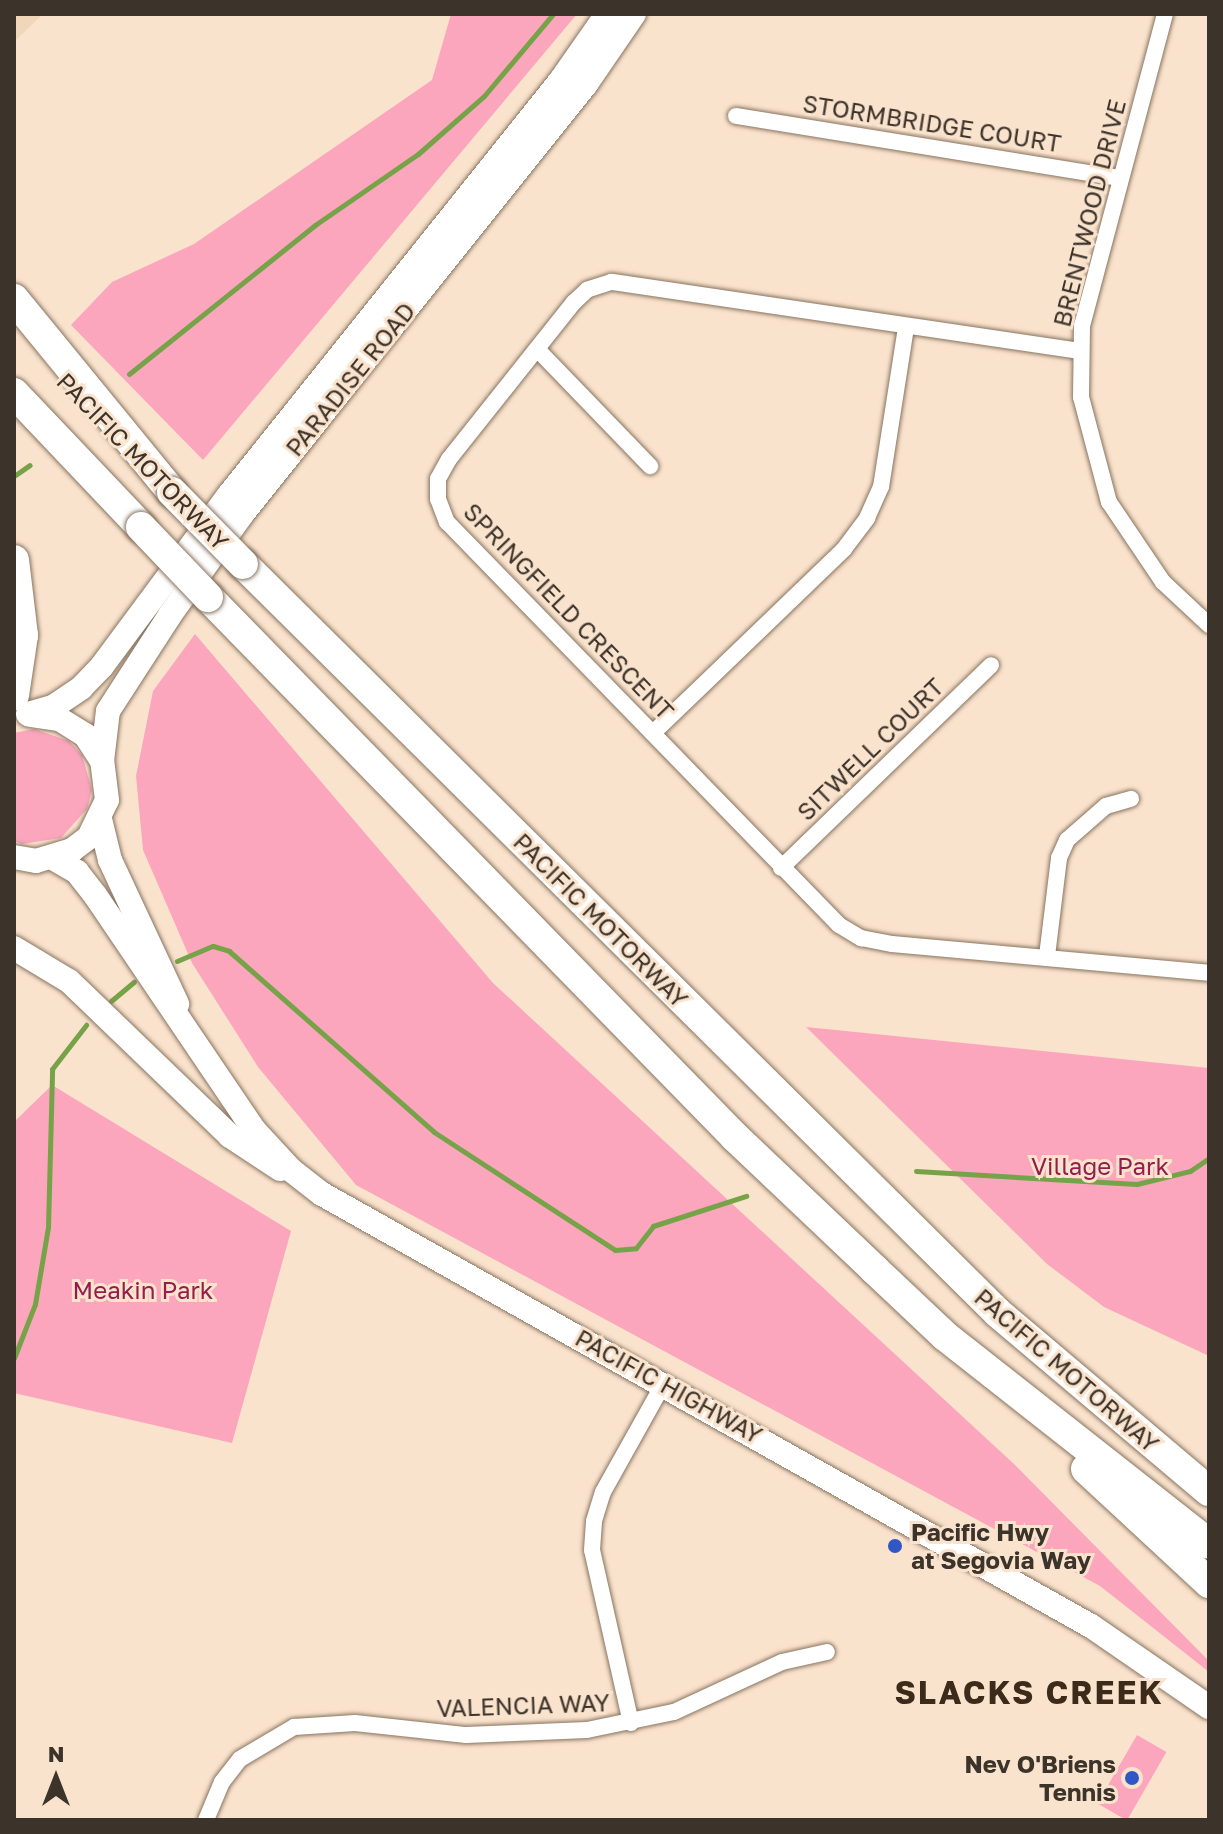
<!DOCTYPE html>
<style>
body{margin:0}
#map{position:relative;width:1223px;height:1834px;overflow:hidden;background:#fae3cd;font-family:"Golos Text",sans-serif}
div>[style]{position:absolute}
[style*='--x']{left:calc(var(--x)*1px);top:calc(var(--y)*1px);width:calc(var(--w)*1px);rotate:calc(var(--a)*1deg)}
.built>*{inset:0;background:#f2d6ba}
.green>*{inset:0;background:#fba6bd;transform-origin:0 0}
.stream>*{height:5px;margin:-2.5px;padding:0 2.5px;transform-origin:2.5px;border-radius:2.5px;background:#76a248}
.roads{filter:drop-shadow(0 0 2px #887460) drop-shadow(0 0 2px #887460)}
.street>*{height:16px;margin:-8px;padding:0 8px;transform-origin:8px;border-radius:8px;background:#fff}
.secondary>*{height:24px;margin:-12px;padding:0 12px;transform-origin:12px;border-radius:12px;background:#fff}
.highway>*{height:30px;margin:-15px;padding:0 15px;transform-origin:15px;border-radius:15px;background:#fff}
.bridges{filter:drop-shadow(0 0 2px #887460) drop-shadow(0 0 2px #887460)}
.highway-bridge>*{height:30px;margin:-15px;padding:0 15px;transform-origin:15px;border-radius:15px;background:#fff}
.dots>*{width:22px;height:22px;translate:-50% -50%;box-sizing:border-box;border:4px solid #fae3cd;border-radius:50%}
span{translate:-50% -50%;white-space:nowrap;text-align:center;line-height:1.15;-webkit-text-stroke:6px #fae3cd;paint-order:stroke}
.street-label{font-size:24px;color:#3c332b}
.park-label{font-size:24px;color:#951c4d}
.poi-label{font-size:24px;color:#3c332b;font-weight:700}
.left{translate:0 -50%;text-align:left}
.right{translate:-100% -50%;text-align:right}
.district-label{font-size:32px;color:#3c2b1a;font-weight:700;letter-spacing:2px}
.frame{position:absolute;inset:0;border:16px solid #3c332b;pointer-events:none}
.north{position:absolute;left:16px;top:1738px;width:80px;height:80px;-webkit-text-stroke:6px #fae3cd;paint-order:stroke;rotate:0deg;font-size:22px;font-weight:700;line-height:32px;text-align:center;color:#3c332b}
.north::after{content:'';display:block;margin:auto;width:28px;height:36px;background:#3c332b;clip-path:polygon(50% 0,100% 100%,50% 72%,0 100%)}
</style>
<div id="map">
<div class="built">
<div style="clip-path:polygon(14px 14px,43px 14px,14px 42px)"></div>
</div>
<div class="green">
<div style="clip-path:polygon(451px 14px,577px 14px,203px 460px,71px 325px,112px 282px,194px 244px,432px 80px)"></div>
<div style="clip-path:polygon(195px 634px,493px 983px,1014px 1464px,1209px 1661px,1209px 1672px,1100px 1586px,356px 1185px,258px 1067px,192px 963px,143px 850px,136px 776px,153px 691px)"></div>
<div style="clip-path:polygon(34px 729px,69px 741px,82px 755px,92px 790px,87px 809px,61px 838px,22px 844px,14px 841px,14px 733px)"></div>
<div style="clip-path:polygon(806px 1027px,1209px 1068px,1209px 1356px,1104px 1307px,1047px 1264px)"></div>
<div style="clip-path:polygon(52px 1085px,291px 1231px,232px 1443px,14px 1393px,14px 1122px)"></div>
<div style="left:1137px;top:1735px;width:34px;height:79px;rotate:30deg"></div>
</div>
<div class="stream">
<div style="--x:129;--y:374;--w:238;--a:-38.7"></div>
<div style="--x:315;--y:225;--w:125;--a:-34.6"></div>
<div style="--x:418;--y:154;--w:88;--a:-41.3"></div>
<div style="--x:484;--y:96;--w:107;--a:-49.9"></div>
<div style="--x:14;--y:476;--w:19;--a:-35"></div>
<div style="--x:177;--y:961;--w:39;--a:-23"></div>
<div style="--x:213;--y:946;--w:17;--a:17"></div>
<div style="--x:229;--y:951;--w:273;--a:41.4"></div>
<div style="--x:434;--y:1132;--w:216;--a:33.1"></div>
<div style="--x:615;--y:1250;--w:21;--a:-5"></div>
<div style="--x:636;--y:1248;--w:28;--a:-52"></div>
<div style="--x:653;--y:1226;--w:98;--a:-17.9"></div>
<div style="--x:111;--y:1001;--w:30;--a:-40"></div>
<div style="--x:916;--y:1171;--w:221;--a:3.4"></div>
<div style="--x:1137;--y:1184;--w:55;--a:-13.8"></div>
<div style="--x:1190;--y:1171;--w:23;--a:-34"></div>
<div style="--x:14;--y:1358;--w:58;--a:-68.7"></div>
<div style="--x:35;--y:1304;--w:78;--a:-80.4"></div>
<div style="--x:48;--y:1227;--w:158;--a:-88.5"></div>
<div style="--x:52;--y:1069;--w:56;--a:-52.3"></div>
</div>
<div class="roads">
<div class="street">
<div style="--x:1165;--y:14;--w:323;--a:104.9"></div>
<div style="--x:1082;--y:326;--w:71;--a:90.8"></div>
<div style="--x:1081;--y:397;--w:109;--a:75.1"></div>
<div style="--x:1109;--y:502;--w:97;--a:56"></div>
<div style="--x:1163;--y:582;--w:63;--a:43.1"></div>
<div style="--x:736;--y:116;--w:389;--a:9.2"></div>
<div style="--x:537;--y:349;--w:163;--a:46"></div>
<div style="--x:1080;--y:351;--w:474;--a:-171.6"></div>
<div style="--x:611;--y:282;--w:25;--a:162"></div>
<div style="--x:587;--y:290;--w:18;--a:137"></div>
<div style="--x:574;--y:302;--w:201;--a:128.5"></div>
<div style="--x:449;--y:459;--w:23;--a:119"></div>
<div style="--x:438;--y:479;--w:20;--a:90"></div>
<div style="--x:438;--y:499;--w:25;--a:69"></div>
<div style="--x:447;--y:522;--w:562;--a:45.79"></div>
<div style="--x:839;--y:925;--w:26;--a:31"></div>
<div style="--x:861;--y:938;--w:32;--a:11"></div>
<div style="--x:892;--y:944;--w:318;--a:5.2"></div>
<div style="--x:653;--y:733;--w:265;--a:-43.9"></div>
<div style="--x:844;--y:549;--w:39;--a:-53"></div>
<div style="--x:867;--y:518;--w:34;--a:-66"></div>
<div style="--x:881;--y:487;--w:162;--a:-81.1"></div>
<div style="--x:781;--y:868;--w:292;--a:-44"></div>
<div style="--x:1047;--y:956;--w:99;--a:-83"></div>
<div style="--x:1059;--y:858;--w:20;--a:-66"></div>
<div style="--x:1067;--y:840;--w:52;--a:-41.1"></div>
<div style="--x:1106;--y:806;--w:26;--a:-16"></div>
<div style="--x:631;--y:1723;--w:177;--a:-102.7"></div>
<div style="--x:592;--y:1550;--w:29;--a:-86"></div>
<div style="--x:594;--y:1521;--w:30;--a:-73"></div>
<div style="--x:603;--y:1492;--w:125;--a:-60.8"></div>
<div style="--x:206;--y:1820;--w:41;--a:-67.2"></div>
<div style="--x:222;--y:1782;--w:29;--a:-52"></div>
<div style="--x:240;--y:1759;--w:63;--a:-30.7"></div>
<div style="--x:294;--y:1727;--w:61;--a:-3.8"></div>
<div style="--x:355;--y:1723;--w:112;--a:6.2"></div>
<div style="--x:466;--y:1735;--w:121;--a:-2.4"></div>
<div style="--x:587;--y:1730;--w:89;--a:-11.7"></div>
<div style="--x:674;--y:1712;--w:119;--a:-24.8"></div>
<div style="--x:782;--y:1662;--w:46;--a:-12.5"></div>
</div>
<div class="secondary">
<div style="--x:28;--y:714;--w:26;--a:-16"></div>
<div style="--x:53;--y:707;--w:34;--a:-34"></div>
<div style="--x:81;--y:688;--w:30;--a:-46"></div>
<div style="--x:102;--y:666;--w:213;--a:-53.4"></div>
<div style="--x:229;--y:495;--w:531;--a:-51.34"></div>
<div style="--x:561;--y:80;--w:80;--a:-55.1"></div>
<div style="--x:102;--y:761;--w:50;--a:-83.2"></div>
<div style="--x:108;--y:711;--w:114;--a:-57.1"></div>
<div style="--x:170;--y:615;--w:125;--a:-54.4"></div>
<div style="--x:243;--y:513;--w:549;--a:-51.36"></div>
<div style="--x:586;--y:84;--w:85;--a:-55.6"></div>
<div style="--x:100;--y:819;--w:42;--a:76.3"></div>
<div style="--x:110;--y:860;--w:159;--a:65"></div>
<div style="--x:14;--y:857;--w:22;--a:10"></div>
<div style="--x:36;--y:861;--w:38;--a:-17"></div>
<div style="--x:72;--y:850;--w:21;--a:-37"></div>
<div style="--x:89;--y:837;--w:41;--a:-64.1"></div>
<div style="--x:107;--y:800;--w:39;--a:-97"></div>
<div style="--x:102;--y:761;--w:31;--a:-123"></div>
<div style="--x:85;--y:735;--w:31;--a:-148"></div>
<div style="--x:59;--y:719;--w:29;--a:-172"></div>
<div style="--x:53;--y:858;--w:28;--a:30"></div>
<div style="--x:77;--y:872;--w:29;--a:52"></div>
<div style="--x:95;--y:895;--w:284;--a:55.9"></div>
<div style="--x:254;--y:1130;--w:54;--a:47.2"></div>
<div style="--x:291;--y:1170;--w:39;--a:38"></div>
<div style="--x:322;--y:1194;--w:882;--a:29.33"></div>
<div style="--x:1091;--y:1626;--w:143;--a:34.5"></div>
<div style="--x:14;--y:948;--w:64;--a:31"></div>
<div style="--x:69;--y:981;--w:223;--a:43.9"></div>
<div style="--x:230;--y:1136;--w:60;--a:33.4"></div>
</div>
<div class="highway">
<div style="--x:14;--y:299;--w:249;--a:50.7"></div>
<div style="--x:14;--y:393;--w:185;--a:46.5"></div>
<div style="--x:14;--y:560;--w:76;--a:83.2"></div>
<div style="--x:23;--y:635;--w:61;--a:98.5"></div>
<div style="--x:243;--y:564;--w:1063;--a:44.77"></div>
<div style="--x:998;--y:1313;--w:276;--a:40.2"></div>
<div style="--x:208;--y:597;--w:755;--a:45.7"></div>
<div style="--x:735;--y:1137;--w:192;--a:43.5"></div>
<div style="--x:874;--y:1269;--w:98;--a:43.3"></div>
<div style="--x:945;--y:1336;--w:336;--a:38.2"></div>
<div style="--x:1086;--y:1469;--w:168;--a:42.8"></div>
</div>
</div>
<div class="bridges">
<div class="highway-bridge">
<div style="--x:172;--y:492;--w:101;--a:45.4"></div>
<div style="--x:141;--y:527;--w:97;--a:46.3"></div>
</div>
</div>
<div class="dots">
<div style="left:895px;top:1546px;background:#3157c7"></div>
<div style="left:1132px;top:1778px;background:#3157c7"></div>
</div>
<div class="street-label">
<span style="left:932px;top:123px;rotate:9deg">STORMBRIDGE COURT</span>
<span style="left:1089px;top:213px;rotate:-76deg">BRENTWOOD DRIVE</span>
<span style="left:350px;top:379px;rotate:-51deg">PARADISE ROAD</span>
<span style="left:143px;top:461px;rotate:46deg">PACIFIC MOTORWAY</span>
<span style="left:569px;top:611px;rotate:46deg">SPRINGFIELD CRESCENT</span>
<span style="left:870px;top:749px;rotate:-44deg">SITWELL COURT</span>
<span style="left:601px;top:920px;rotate:45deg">PACIFIC MOTORWAY</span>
<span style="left:1067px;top:1370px;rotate:41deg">PACIFIC MOTORWAY</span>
<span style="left:669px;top:1386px;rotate:29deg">PACIFIC HIGHWAY</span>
<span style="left:523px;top:1705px;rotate:-2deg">VALENCIA WAY</span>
</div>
<div class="park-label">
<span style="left:1100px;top:1166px">Village Park</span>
<span style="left:143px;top:1290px">Meakin Park</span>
</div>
<div class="poi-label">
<span class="left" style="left:911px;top:1546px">Pacific Hwy<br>at Segovia Way</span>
<span class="right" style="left:1116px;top:1778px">Nev O'Briens<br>Tennis</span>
</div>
<div class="district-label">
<span style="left:1029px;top:1692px">SLACKS CREEK</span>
</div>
<div class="frame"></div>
<div class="north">N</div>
</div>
